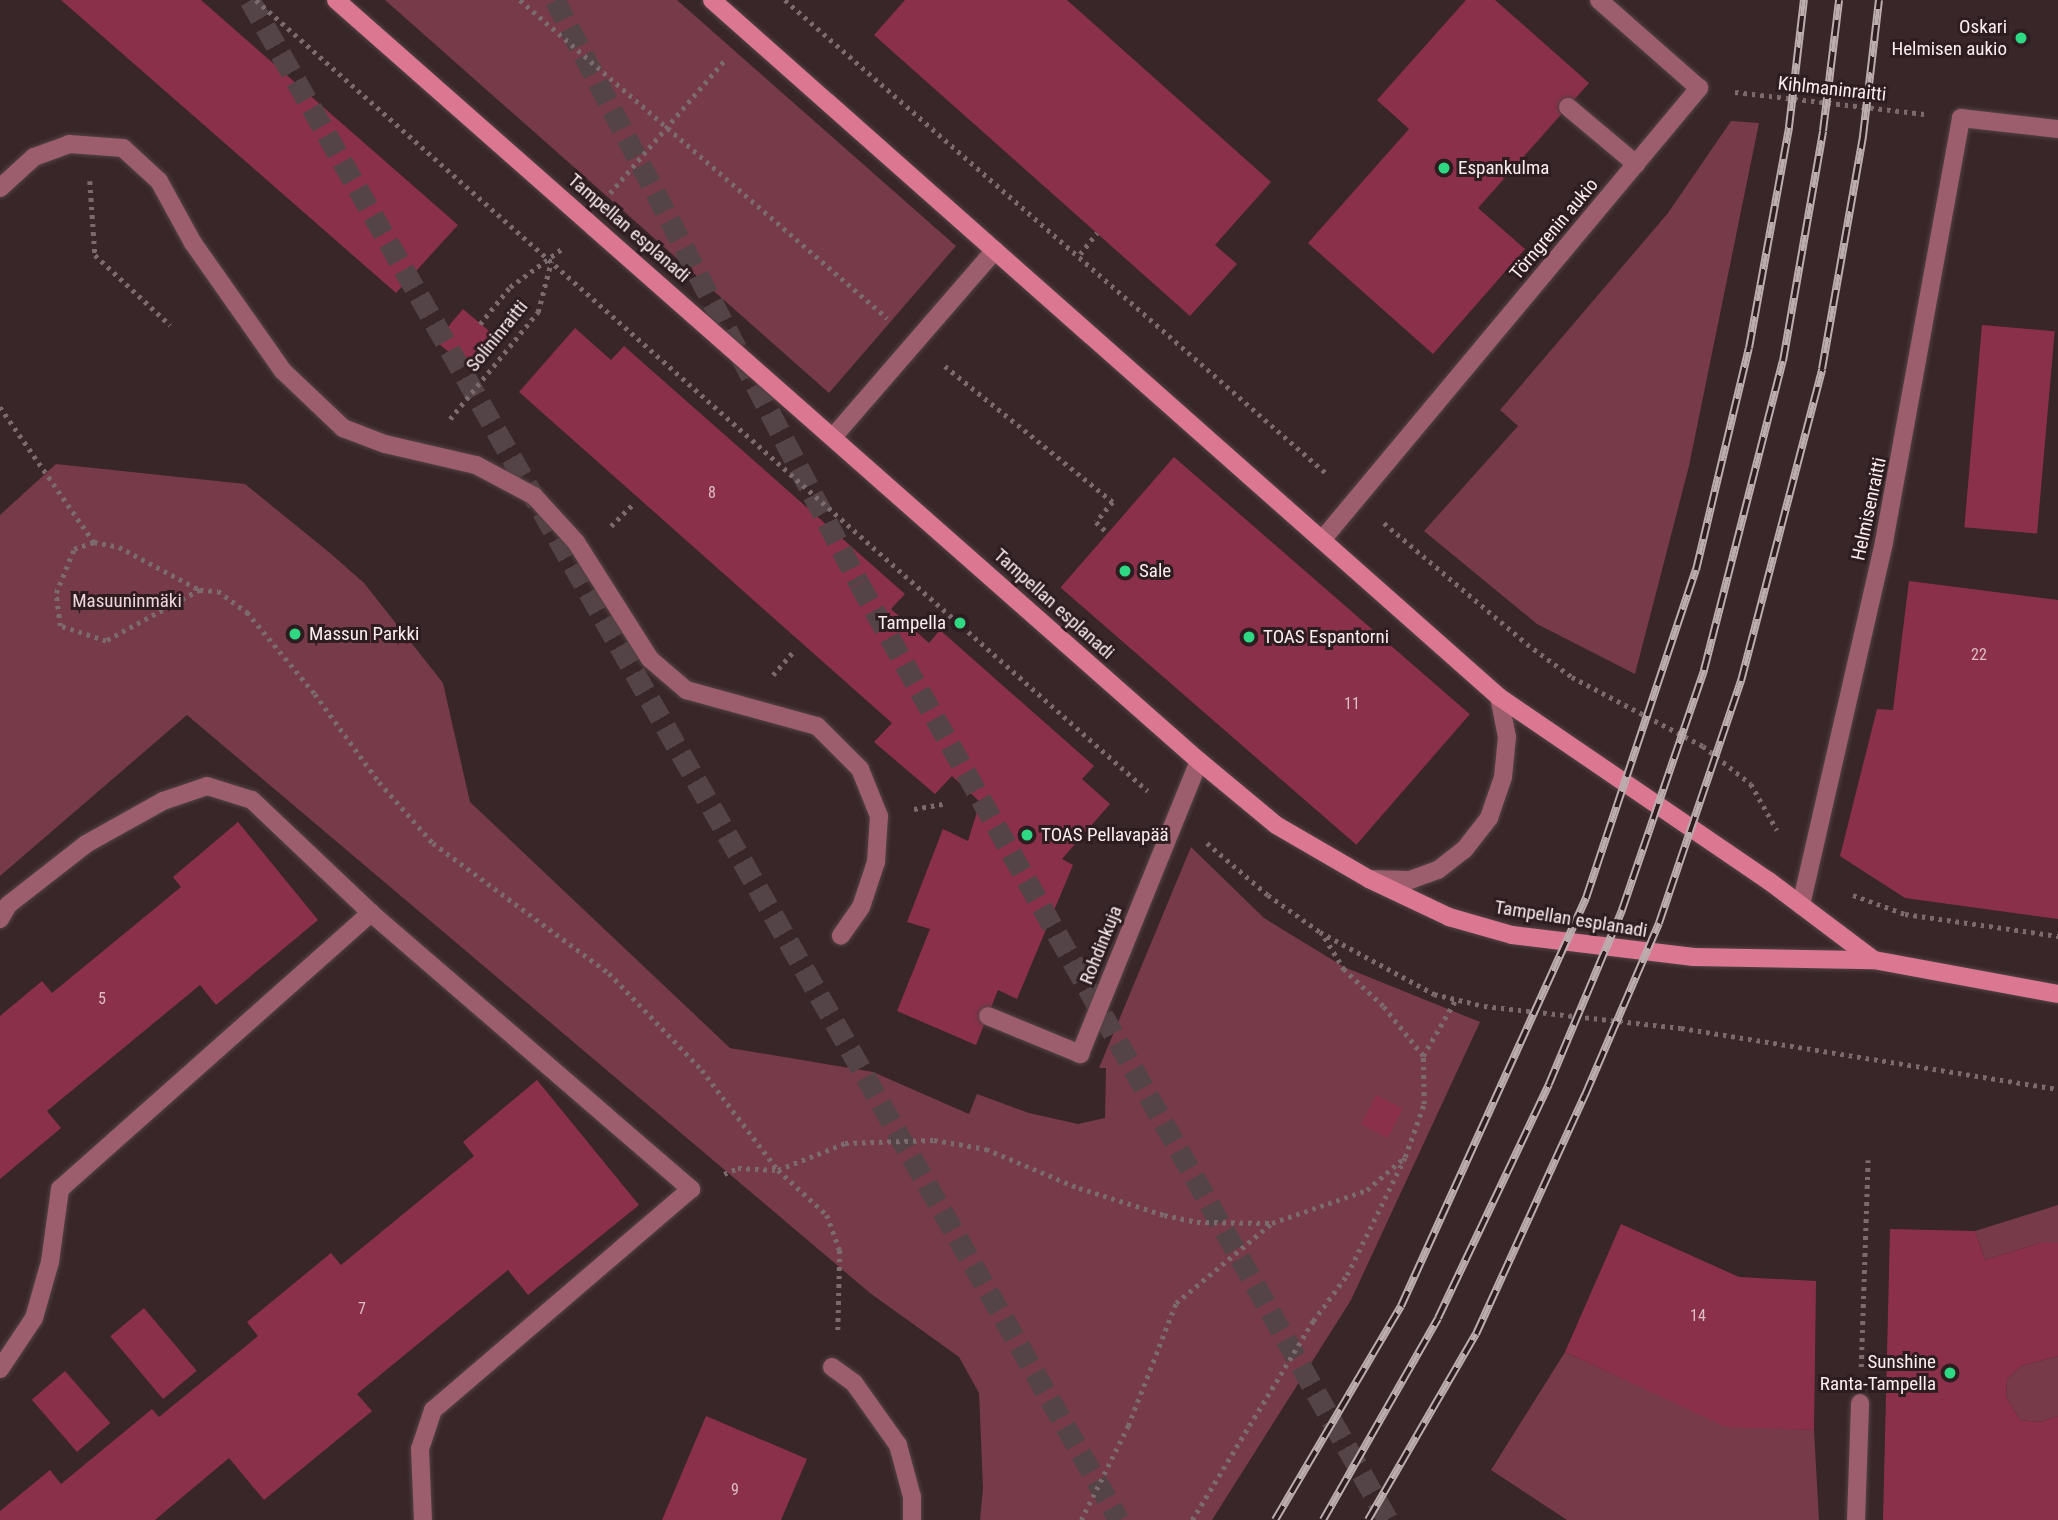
<!DOCTYPE html>
<meta charset="utf-8">
<style>
body{margin:0}
#map{position:relative;width:2058px;height:1520px;overflow:hidden;background:#382629;font-family:"Roboto Condensed",sans-serif}
div>[style]{position:absolute}
[style*='--x']{left:calc(var(--x)*1px);top:calc(var(--y)*1px);width:calc(var(--w)*1px);rotate:calc(var(--a)*1deg)}
.green>*{inset:0;background:#763a49}
.building>*{inset:0;background:#8b304b;transform-origin:0 0}
.highway-tunnel>*{height:21px;margin-top:-10.5px;transform-origin:0;background:repeating-linear-gradient(90deg,#554447 0 21px,transparent 0 31px)}
.path>*{height:4.5px;margin-top:-2.25px;transform-origin:0;background:repeating-linear-gradient(90deg,#7b6b6e 0 3.5px,transparent 0 8.5px)}
.roads{filter:drop-shadow(0 0 2px #534245) drop-shadow(0 0 2px #534245)}
.lane>*{height:18px;margin:-9px;padding:0 9px;transform-origin:9px;border-radius:9px;background:#9c5d6c}
.street>*{height:18px;margin:-9px;padding:0 9px;transform-origin:9px;border-radius:9px;background:#9c5d6c}
.secondary>*{height:18px;margin:-9px;padding:0 9px;transform-origin:9px;border-radius:9px;background:#db7790}
.rail>*{height:8px;margin-top:-4px;transform-origin:0;background:repeating-linear-gradient(90deg,#2d1c20 0 16px,#bbacae 0 32px);box-sizing:border-box;border-block:2px solid #bbacae}
.dots>*{width:19px;height:19px;translate:-50% -50%;box-sizing:border-box;border:4px solid #2d1c20;border-radius:50%}
span{translate:-50% -50%;white-space:nowrap;text-align:center;line-height:1.15;-webkit-text-stroke:6px #2d1c20;paint-order:stroke}
.number-label{font-size:16px;color:#debec6}
.number-label span{-webkit-text-stroke-width:0}
.poi-label{font-size:19px;color:#faedef}
.right{translate:-100% -50%;text-align:right}
.left{translate:0 -50%;text-align:left}
.street-label{font-size:19px;color:#faedef}
.park-label{font-size:19px;color:#efd4d9}
</style>
<div id="map">
<div class="green">
<div style="clip-path:polygon(385px 0,677px 0,956px 246px,829px 393px)"></div>
<div style="clip-path:polygon(1731px 121px,1759px 123px,1689px 466px,1635px 674px,1537px 624px,1424px 531px,1518px 426px,1500px 410px,1668px 213px)"></div>
<div style="clip-path:polygon(56px 464px,245px 484px,330px 553px,364px 583px,443px 683px,470px 802px,730px 1048px,873px 1072px,969px 1114px,977px 1094px,1029px 1113px,1078px 1124px,1105px 1118px,1106px 1068px,1099px 1068px,1191px 847px,1264px 918px,1344px 967px,1480px 1022px,1351px 1300px,1212px 1520px,980px 1520px,983px 1488px,979px 1393px,959px 1357px,870px 1293px,187px 715px,0 876px,0 515px)"></div>
<div style="clip-path:polygon(2058px 1205px,2058px 1243px,2040px 1243px,1985px 1260px,1975px 1231px)"></div>
<div style="clip-path:polygon(1565px 1352px,1726px 1426px,1814px 1430px,1819px 1520px,1567px 1520px,1491px 1470px)"></div>
<div style="clip-path:polygon(2058px 1356px,2058px 1416px,2040px 1422px,2020px 1420px,2006px 1397px,2007px 1379px,2021px 1366px)"></div>
</div>
<div class="building">
<div style="clip-path:polygon(61px 0,201px 0,458px 225px,396px 293px)"></div>
<div style="clip-path:polygon(905px 0,1067px 0,1271px 182px,1215px 245px,1237px 264px,1190px 316px,874px 35px)"></div>
<div style="clip-path:polygon(1466px 0,1495px 0,1589px 83px,1478px 208px,1525px 249px,1433px 354px,1308px 243px,1409px 129px,1377px 100px)"></div>
<div style="left:463px;top:309px;width:45px;height:42px;rotate:40deg"></div>
<div style="left:1982px;top:325px;width:73px;height:203px;rotate:5deg"></div>
<div style="clip-path:polygon(575px 328px,611px 360px,624px 346px,905px 594px,891px 609px,929px 643px,940px 630px,1094px 766px,1082px 779px,1110px 804px,1062px 859px,1073px 865px,1017px 999px,998px 990px,976px 1045px,897px 1011px,930px 929px,907px 922px,943px 829px,968px 841px,980px 802px,952px 776px,935px 794px,874px 742px,892px 723px,519px 392px)"></div>
<div style="left:1174px;top:457px;width:392px;height:173px;rotate:41deg"></div>
<div style="clip-path:polygon(1909px 581px,2058px 600px,2058px 919px,1905px 898px,1840px 856px,1877px 709px,1893px 710px)"></div>
<div style="clip-path:polygon(238px 822px,318px 920px,216px 1005px,200px 985px,47px 1111px,61px 1128px,0 1179px,0 1016px,42px 981px,52px 993px,181px 887px,173px 877px)"></div>
<div style="clip-path:polygon(537px 1080px,639px 1205px,528px 1295px,508px 1270px,357px 1394px,372px 1411px,264px 1500px,229px 1458px,155px 1520px,0 1520px,0 1511px,50px 1470px,61px 1484px,152px 1409px,159px 1417px,258px 1336px,247px 1322px,331px 1253px,341px 1265px,474px 1156px,463px 1142px)"></div>
<div style="left:1376px;top:1095px;width:30px;height:33px;rotate:27deg"></div>
<div style="clip-path:polygon(1621px 1224px,1739px 1277px,1816px 1281px,1814px 1430px,1726px 1427px,1565px 1352px)"></div>
<div style="clip-path:polygon(1890px 1229px,1975px 1231px,1985px 1260px,2040px 1243px,2058px 1243px,2058px 1356px,2021px 1366px,2007px 1379px,2006px 1397px,2020px 1420px,2040px 1422px,2058px 1416px,2058px 1520px,1883px 1520px)"></div>
<div style="left:144px;top:1308px;width:82px;height:44px;rotate:50deg"></div>
<div style="left:65px;top:1371px;width:69px;height:44px;rotate:49deg"></div>
<div style="clip-path:polygon(706px 1416px,807px 1459px,781px 1520px,662px 1520px)"></div>
</div>
<div class="highway-tunnel">
<div style="--x:250;--y:0;--w:1751;--a:60.24"></div>
<div style="--x:555;--y:0;--w:657;--a:62.46"></div>
<div style="--x:859;--y:583;--w:1076;--a:60.55"></div>
</div>
<div class="path">
<div style="--x:256;--y:0;--w:1192;--a:41.57"></div>
<div style="--x:520;--y:0;--w:486;--a:40.9"></div>
<div style="--x:785;--y:0;--w:720;--a:41.17"></div>
<div style="--x:1735;--y:92;--w:191;--a:6.6"></div>
<div style="--x:90;--y:181;--w:74;--a:86.1"></div>
<div style="--x:95;--y:255;--w:103;--a:43"></div>
<div style="--x:610;--y:193;--w:176;--a:-49.2"></div>
<div style="--x:1080;--y:254;--w:27;--a:-51"></div>
<div style="--x:480;--y:324;--w:48;--a:-51"></div>
<div style="--x:510;--y:287;--w:66;--a:-36.3"></div>
<div style="--x:945;--y:366;--w:216;--a:39"></div>
<div style="--x:1113;--y:502;--w:26;--a:130"></div>
<div style="--x:1096;--y:522;--w:16;--a:43"></div>
<div style="--x:0;--y:407;--w:165;--a:55.2"></div>
<div style="--x:450;--y:419;--w:139;--a:-50.6"></div>
<div style="--x:538;--y:312;--w:52;--a:-75.4"></div>
<div style="--x:1384;--y:523;--w:187;--a:40.2"></div>
<div style="--x:1527;--y:644;--w:56;--a:36.3"></div>
<div style="--x:1572;--y:677;--w:148;--a:27.8"></div>
<div style="--x:1703;--y:746;--w:61;--a:38.4"></div>
<div style="--x:1751;--y:784;--w:53;--a:60.5"></div>
<div style="--x:611;--y:526;--w:30;--a:-45"></div>
<div style="--x:200;--y:590;--w:107;--a:151.5"></div>
<div style="--x:106;--y:641;--w:48;--a:-161.9"></div>
<div style="--x:60;--y:626;--w:33;--a:-97"></div>
<div style="--x:56;--y:593;--w:48;--a:-67.8"></div>
<div style="--x:74;--y:549;--w:21;--a:-19"></div>
<div style="--x:94;--y:542;--w:25;--a:11"></div>
<div style="--x:119;--y:547;--w:92;--a:28"></div>
<div style="--x:200;--y:590;--w:18;--a:3"></div>
<div style="--x:218;--y:591;--w:36;--a:36"></div>
<div style="--x:247;--y:612;--w:107;--a:50.3"></div>
<div style="--x:315;--y:694;--w:109;--a:54"></div>
<div style="--x:379;--y:782;--w:81;--a:48.5"></div>
<div style="--x:433;--y:843;--w:219;--a:36.5"></div>
<div style="--x:609;--y:973;--w:134;--a:46.2"></div>
<div style="--x:702;--y:1070;--w:126;--a:52.8"></div>
<div style="--x:778;--y:1170;--w:67;--a:42.6"></div>
<div style="--x:827;--y:1215;--w:37;--a:70"></div>
<div style="--x:840;--y:1250;--w:81;--a:91.4"></div>
<div style="--x:773;--y:675;--w:32;--a:-49"></div>
<div style="--x:914;--y:809;--w:29;--a:-10"></div>
<div style="--x:1207;--y:843;--w:80;--a:40.4"></div>
<div style="--x:1268;--y:895;--w:64;--a:35.4"></div>
<div style="--x:1320;--y:932;--w:130;--a:28.5"></div>
<div style="--x:1434;--y:994;--w:51;--a:13.5"></div>
<div style="--x:1484;--y:1006;--w:198;--a:6.4"></div>
<div style="--x:1681;--y:1028;--w:382;--a:9.2"></div>
<div style="--x:1853;--y:895;--w:55;--a:20.1"></div>
<div style="--x:1905;--y:914;--w:155;--a:8.2"></div>
<div style="--x:1423;--y:1056;--w:66;--a:-59.9"></div>
<div style="--x:724;--y:1174;--w:15;--a:-23"></div>
<div style="--x:738;--y:1168;--w:40;--a:2.9"></div>
<div style="--x:778;--y:1170;--w:72;--a:-21.9"></div>
<div style="--x:845;--y:1143;--w:89;--a:-1.9"></div>
<div style="--x:934;--y:1140;--w:53;--a:9.8"></div>
<div style="--x:986;--y:1149;--w:101;--a:22.8"></div>
<div style="--x:1079;--y:1188;--w:89;--a:17.6"></div>
<div style="--x:1164;--y:1215;--w:34;--a:12"></div>
<div style="--x:1197;--y:1222;--w:75;--a:0.8"></div>
<div style="--x:1272;--y:1223;--w:101;--a:-19.2"></div>
<div style="--x:1367;--y:1190;--w:50;--a:-41"></div>
<div style="--x:1861;--y:1367;--w:207;--a:-88.1"></div>
<div style="--x:1081;--y:1520;--w:105;--a:-63.4"></div>
<div style="--x:1128;--y:1426;--w:132;--a:-68.7"></div>
<div style="--x:1176;--y:1303;--w:125;--a:-39.8"></div>
<div style="--x:1192;--y:1520;--w:233;--a:-58.7"></div>
<div style="--x:1313;--y:1321;--w:57;--a:-53.5"></div>
<div style="--x:1347;--y:1275;--w:131;--a:-63.8"></div>
<div style="--x:1405;--y:1157;--w:56;--a:-70.3"></div>
<div style="--x:1424;--y:1104;--w:48;--a:-91.2"></div>
<div style="--x:1423;--y:1056;--w:64;--a:-128.7"></div>
<div style="--x:1383;--y:1006;--w:53;--a:-137.3"></div>
<div style="--x:1344;--y:970;--w:42;--a:-121.4"></div>
</div>
<div class="roads">
<div class="lane">
<div style="--x:1568;--y:107;--w:89;--a:40"></div>
<div style="--x:0;--y:188;--w:46;--a:-42.4"></div>
<div style="--x:34;--y:157;--w:37;--a:-20"></div>
<div style="--x:69;--y:144;--w:54;--a:4.2"></div>
<div style="--x:123;--y:148;--w:49;--a:42.5"></div>
<div style="--x:159;--y:181;--w:71;--a:61.3"></div>
<div style="--x:193;--y:243;--w:156;--a:54.9"></div>
<div style="--x:283;--y:371;--w:83;--a:43.5"></div>
<div style="--x:343;--y:428;--w:45;--a:20.9"></div>
<div style="--x:385;--y:444;--w:93;--a:13"></div>
<div style="--x:476;--y:465;--w:66;--a:28.1"></div>
<div style="--x:534;--y:496;--w:62;--a:47.6"></div>
<div style="--x:576;--y:542;--w:138;--a:57.7"></div>
<div style="--x:650;--y:659;--w:48;--a:40.7"></div>
<div style="--x:686;--y:690;--w:136;--a:15.4"></div>
<div style="--x:817;--y:726;--w:61;--a:45"></div>
<div style="--x:860;--y:769;--w:51;--a:68"></div>
<div style="--x:879;--y:816;--w:46;--a:93.7"></div>
<div style="--x:876;--y:862;--w:47;--a:108.4"></div>
<div style="--x:861;--y:907;--w:35;--a:125"></div>
<div style="--x:833;--y:437;--w:247;--a:-49.1"></div>
<div style="--x:1801;--y:905;--w:372;--a:-77.1"></div>
<div style="--x:1884;--y:542;--w:431;--a:-79.7"></div>
<div style="--x:0;--y:919;--w:16;--a:-60"></div>
<div style="--x:8;--y:905;--w:99;--a:-38"></div>
<div style="--x:86;--y:844;--w:88;--a:-29.2"></div>
<div style="--x:163;--y:801;--w:46;--a:-18.8"></div>
<div style="--x:207;--y:786;--w:47;--a:17.3"></div>
<div style="--x:252;--y:800;--w:164;--a:43.5"></div>
<div style="--x:371;--y:913;--w:423;--a:40.8"></div>
<div style="--x:691;--y:1189;--w:340;--a:139.4"></div>
<div style="--x:433;--y:1410;--w:41;--a:108.4"></div>
<div style="--x:420;--y:1449;--w:71;--a:87.6"></div>
<div style="--x:988;--y:1016;--w:100;--a:22.4"></div>
<div style="--x:1080;--y:1054;--w:316;--a:-67.9"></div>
<div style="--x:832;--y:1367;--w:27;--a:36"></div>
<div style="--x:854;--y:1383;--w:76;--a:54.6"></div>
<div style="--x:898;--y:1445;--w:54;--a:74.9"></div>
<div style="--x:912;--y:1497;--w:23;--a:90"></div>
<div style="--x:0;--y:1369;--w:61;--a:-56.3"></div>
<div style="--x:34;--y:1318;--w:58;--a:-74.1"></div>
<div style="--x:50;--y:1262;--w:74;--a:-82.2"></div>
<div style="--x:60;--y:1189;--w:416;--a:-41.6"></div>
<div style="--x:1856;--y:1520;--w:117;--a:-88"></div>
</div>
<div class="street">
<div style="--x:1961;--y:118;--w:98;--a:6.5"></div>
<div style="--x:1322;--y:540;--w:589;--a:-50.17"></div>
<div style="--x:1699;--y:88;--w:133;--a:-138.7"></div>
<div style="--x:1369;--y:879;--w:41;--a:1.4"></div>
<div style="--x:1410;--y:880;--w:30;--a:-20"></div>
<div style="--x:1438;--y:870;--w:33;--a:-38"></div>
<div style="--x:1464;--y:850;--w:41;--a:-52"></div>
<div style="--x:1489;--y:818;--w:43;--a:-71.1"></div>
<div style="--x:1503;--y:777;--w:40;--a:-84.3"></div>
<div style="--x:1507;--y:737;--w:41;--a:-101.3"></div>
</div>
<div class="secondary">
<div style="--x:336;--y:0;--w:1151;--a:41.41"></div>
<div style="--x:1199;--y:761;--w:100;--a:39.7"></div>
<div style="--x:1276;--y:825;--w:108;--a:30.1"></div>
<div style="--x:1369;--y:879;--w:89;--a:25.4"></div>
<div style="--x:1449;--y:917;--w:66;--a:15.9"></div>
<div style="--x:1512;--y:935;--w:183;--a:6.9"></div>
<div style="--x:1694;--y:957;--w:180;--a:1"></div>
<div style="--x:1874;--y:960;--w:187;--a:10.5"></div>
<div style="--x:712;--y:0;--w:1051;--a:41.53"></div>
<div style="--x:1499;--y:697;--w:327;--a:34.3"></div>
<div style="--x:1769;--y:881;--w:131;--a:37"></div>
</div>
</div>
<div class="rail">
<div style="--x:1275;--y:1520;--w:248;--a:-59.5"></div>
<div style="--x:1401;--y:1306;--w:448;--a:-65.6"></div>
<div style="--x:1586;--y:898;--w:346;--a:-71.5"></div>
<div style="--x:1696;--y:570;--w:228;--a:-76.6"></div>
<div style="--x:1749;--y:348;--w:225;--a:-79.7"></div>
<div style="--x:1789;--y:127;--w:128;--a:-83.3"></div>
<div style="--x:1323;--y:1520;--w:232;--a:-60.3"></div>
<div style="--x:1438;--y:1318;--w:259;--a:-64.6"></div>
<div style="--x:1549;--y:1084;--w:189;--a:-67.2"></div>
<div style="--x:1622;--y:910;--w:254;--a:-71.1"></div>
<div style="--x:1704;--y:670;--w:319;--a:-75.7"></div>
<div style="--x:1783;--y:361;--w:233;--a:-80.1"></div>
<div style="--x:1823;--y:131;--w:132;--a:-83"></div>
<div style="--x:1368;--y:1520;--w:215;--a:-59.9"></div>
<div style="--x:1476;--y:1334;--w:263;--a:-65.5"></div>
<div style="--x:1585;--y:1095;--w:187;--a:-66.7"></div>
<div style="--x:1659;--y:923;--w:256;--a:-71.3"></div>
<div style="--x:1741;--y:681;--w:322;--a:-75.4"></div>
<div style="--x:1822;--y:369;--w:237;--a:-80"></div>
<div style="--x:1863;--y:136;--w:137;--a:-83.3"></div>
</div>
<div class="dots">
<div style="left:2021px;top:38px;background:#2fd883"></div>
<div style="left:1444px;top:168px;background:#2fd883"></div>
<div style="left:1125px;top:571px;background:#2fd883"></div>
<div style="left:960px;top:623px;background:#2fd883"></div>
<div style="left:295px;top:634px;background:#2fd883"></div>
<div style="left:1249px;top:637px;background:#2fd883"></div>
<div style="left:1027px;top:835px;background:#2fd883"></div>
<div style="left:1950px;top:1373px;background:#2fd883"></div>
</div>
<div class="number-label">
<span style="left:712px;top:493px">8</span>
<span style="left:1979px;top:655px">22</span>
<span style="left:1352px;top:704px">11</span>
<span style="left:102px;top:999px">5</span>
<span style="left:362px;top:1309px">7</span>
<span style="left:1698px;top:1316px">14</span>
<span style="left:735px;top:1490px">9</span>
</div>
<div class="poi-label">
<span class="right" style="left:2007px;top:38px">Oskari<br>Helmisen aukio</span>
<span class="left" style="left:1458px;top:168px">Espankulma</span>
<span class="left" style="left:1139px;top:571px">Sale</span>
<span class="right" style="left:946px;top:623px">Tampella</span>
<span class="left" style="left:309px;top:634px">Massun Parkki</span>
<span class="left" style="left:1263px;top:637px">TOAS Espantorni</span>
<span class="left" style="left:1041px;top:835px">TOAS Pellavapää</span>
<span class="right" style="left:1936px;top:1373px">Sunshine<br>Ranta-Tampella</span>
</div>
<div class="street-label">
<span style="left:1832px;top:89px;rotate:6deg">Kihlmaninraitti</span>
<span style="left:629px;top:228px;rotate:41deg">Tampellan esplanadi</span>
<span style="left:1554px;top:229px;rotate:-50deg">Törngrenin aukio</span>
<span style="left:497px;top:336px;rotate:-51deg">Solininraitti</span>
<span style="left:1869px;top:509px;rotate:-78deg">Helmisenraitti</span>
<span style="left:1054px;top:604px;rotate:42deg">Tampellan esplanadi</span>
<span style="left:1571px;top:919px;rotate:9deg">Tampellan esplanadi</span>
<span style="left:1101px;top:945px;rotate:-68deg">Rohdinkuja</span>
</div>
<div class="park-label">
<span style="left:127px;top:601px">Masuuninmäki</span>
</div>
</div>
